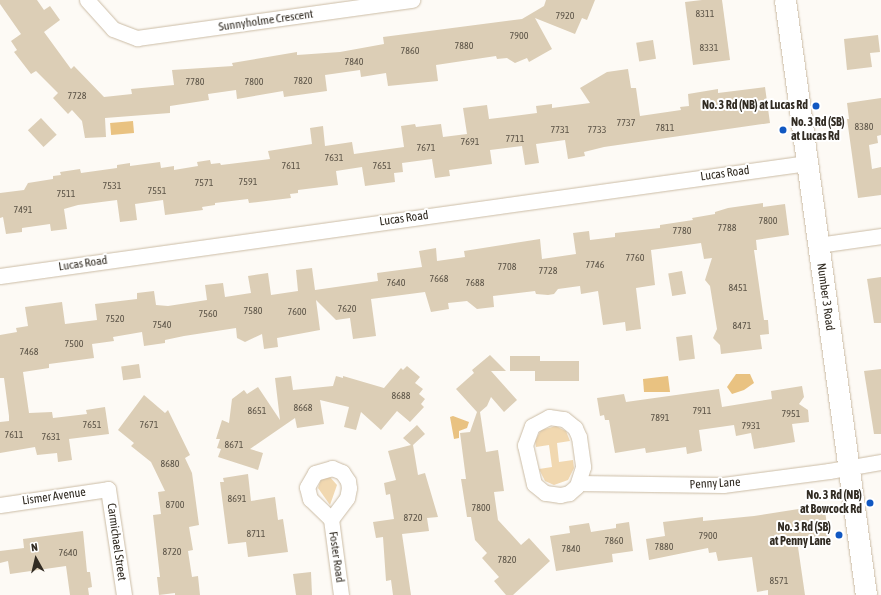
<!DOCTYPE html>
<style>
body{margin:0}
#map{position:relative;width:881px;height:595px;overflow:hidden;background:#fdfaf5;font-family:"Asap Condensed",sans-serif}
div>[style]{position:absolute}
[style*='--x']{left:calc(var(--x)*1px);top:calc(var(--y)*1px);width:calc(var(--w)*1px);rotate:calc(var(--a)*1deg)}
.green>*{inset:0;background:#f1d8b0}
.water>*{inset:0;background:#e9c281;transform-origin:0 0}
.building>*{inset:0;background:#dcceb6;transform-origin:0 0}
.roads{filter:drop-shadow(0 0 1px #cbbca5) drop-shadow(0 0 1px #cbbca5)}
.minor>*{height:15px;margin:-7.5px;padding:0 7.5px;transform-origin:7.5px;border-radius:7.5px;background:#fff}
.secondary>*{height:21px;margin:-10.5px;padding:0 10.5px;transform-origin:10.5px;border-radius:10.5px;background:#fff}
.dots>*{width:11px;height:11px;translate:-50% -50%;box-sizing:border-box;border:2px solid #fff;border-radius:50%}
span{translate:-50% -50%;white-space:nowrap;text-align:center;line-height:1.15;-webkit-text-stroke:4px #fff;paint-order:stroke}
.number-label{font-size:10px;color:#5c5447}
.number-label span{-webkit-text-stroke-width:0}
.street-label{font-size:12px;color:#312b22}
.poi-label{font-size:12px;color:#312b22;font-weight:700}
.right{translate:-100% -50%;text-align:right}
.left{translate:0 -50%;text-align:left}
.north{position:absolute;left:16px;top:539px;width:40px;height:40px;-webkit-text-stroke:3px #fff;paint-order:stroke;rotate:352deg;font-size:11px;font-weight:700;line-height:16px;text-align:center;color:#312b22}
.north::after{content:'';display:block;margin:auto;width:14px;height:18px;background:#312b22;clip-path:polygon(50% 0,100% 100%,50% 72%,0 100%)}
</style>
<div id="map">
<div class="green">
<div style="clip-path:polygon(556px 426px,566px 431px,570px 441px,557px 443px,559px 462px,573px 460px,574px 468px,568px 480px,554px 485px,545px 481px,539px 469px,552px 467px,549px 445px,536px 447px,535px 441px,541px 430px)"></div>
<div style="clip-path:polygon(330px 477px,337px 485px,330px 505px,318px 488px,321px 479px)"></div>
</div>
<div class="water">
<div style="left:133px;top:121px;width:12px;height:23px;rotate:85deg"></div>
<div style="clip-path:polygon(736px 374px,750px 374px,754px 383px,744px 390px,732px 394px,727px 387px)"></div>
<div style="clip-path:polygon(668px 376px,670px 392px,644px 392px,643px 379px)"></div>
<div style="clip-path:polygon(453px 416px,469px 422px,467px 428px,459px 431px,459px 438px,454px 439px,450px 417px)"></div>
</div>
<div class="building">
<div style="clip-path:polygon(0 0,37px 0,44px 10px,50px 6px,60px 20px,44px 32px,71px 69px,74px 66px,104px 97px,132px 94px,131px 89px,174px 85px,172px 70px,233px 66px,232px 63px,297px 52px,297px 55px,340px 52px,384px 44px,383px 37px,522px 19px,544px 6px,546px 0,595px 0,587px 20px,582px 18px,575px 34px,535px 18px,552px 49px,529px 62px,527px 58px,515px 63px,507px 58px,497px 59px,496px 56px,436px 65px,438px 81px,388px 86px,386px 73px,361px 77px,360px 70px,325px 75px,327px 91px,284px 97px,283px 91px,237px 99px,236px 90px,208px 94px,209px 100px,170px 106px,170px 113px,105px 118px,106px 137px,85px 138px,82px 121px,72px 110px,68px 114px,53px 98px,58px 93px,36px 71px,31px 74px,14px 52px,17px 50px,11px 41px,21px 34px,0 4px)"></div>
<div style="clip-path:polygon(702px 0,722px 0,730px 60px,693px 65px,685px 2px)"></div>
<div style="clip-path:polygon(878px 35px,880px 52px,870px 53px,872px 67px,847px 70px,844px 39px)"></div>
<div style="left:653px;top:40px;width:19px;height:17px;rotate:81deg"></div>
<div style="clip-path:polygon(628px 69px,631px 88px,636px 88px,640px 116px,681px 110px,680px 107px,689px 106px,688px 94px,718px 89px,718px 93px,765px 87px,770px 123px,604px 147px,584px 152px,585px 156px,568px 159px,565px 140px,536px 144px,539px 163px,525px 165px,522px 146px,490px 150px,492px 164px,449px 170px,450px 176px,435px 178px,432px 159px,402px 163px,403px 172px,394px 173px,395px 182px,365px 186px,362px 167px,336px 171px,338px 185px,298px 190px,298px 193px,290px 194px,291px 198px,249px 203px,248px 199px,215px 203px,215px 205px,202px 207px,203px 210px,165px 215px,163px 200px,135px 204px,137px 220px,120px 222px,117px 200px,78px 205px,64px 209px,67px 229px,51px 231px,50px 224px,22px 228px,22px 232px,6px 234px,3px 217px,0 218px,0 193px,24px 190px,28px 183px,53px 179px,53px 176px,61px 175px,60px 172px,80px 169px,81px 173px,117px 168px,117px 165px,130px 163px,130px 166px,160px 162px,161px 168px,174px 166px,174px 170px,198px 166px,197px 162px,210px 160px,211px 164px,220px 163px,221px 165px,270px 159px,268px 151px,312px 144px,310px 128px,323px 126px,325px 146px,352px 142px,354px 154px,404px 147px,401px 126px,415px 124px,416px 127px,441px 124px,443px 137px,467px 134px,463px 108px,487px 105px,489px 119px,537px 113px,536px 106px,552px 104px,552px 108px,590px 103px,580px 88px,607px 72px)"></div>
<div style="clip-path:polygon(881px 98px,881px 135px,877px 136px,878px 143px,869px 145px,872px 169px,881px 167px,881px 195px,858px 198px,847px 119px,849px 119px,847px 103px)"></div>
<div style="left:41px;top:118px;width:23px;height:18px;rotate:47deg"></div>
<div style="clip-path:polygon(763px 203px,763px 207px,785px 204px,789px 235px,756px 240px,757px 250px,754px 250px,764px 320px,768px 320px,769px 334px,760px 335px,762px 349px,721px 354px,720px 345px,713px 338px,717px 329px,710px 286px,705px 280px,712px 258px,704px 259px,701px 243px,651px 250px,655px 285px,636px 288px,641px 329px,626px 331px,625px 322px,603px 325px,598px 291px,581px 294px,580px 286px,558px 289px,554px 294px,548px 295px,536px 294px,535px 291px,493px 296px,494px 307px,477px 309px,467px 301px,448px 303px,449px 309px,431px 312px,425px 292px,371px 299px,376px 336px,353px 339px,350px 318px,336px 320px,316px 300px,320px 330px,277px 338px,278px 347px,264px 349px,262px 334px,245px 342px,237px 338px,236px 328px,184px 336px,165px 340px,165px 343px,144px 346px,142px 332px,113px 337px,114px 341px,92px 344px,94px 358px,49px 364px,49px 368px,23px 372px,29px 413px,52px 412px,53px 418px,87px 414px,86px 410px,105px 407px,109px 434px,69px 439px,72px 460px,58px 462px,57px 453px,37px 455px,35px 447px,0 453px,0 422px,9px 421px,9px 416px,4px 378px,0 378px,0 335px,17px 332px,16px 328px,28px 326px,25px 307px,62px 302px,65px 324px,97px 320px,95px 304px,137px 299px,137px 293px,154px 291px,156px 305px,168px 306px,207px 300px,205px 285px,223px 283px,225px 297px,251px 293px,248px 276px,268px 273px,271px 295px,298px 291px,296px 270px,312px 268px,315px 290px,378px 281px,377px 273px,422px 267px,419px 251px,436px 248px,437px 261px,465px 257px,464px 251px,540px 239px,542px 259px,576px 254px,573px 233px,589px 231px,590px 240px,615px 237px,615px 233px,660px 228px,660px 225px,693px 220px,692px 218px,715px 214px,715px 212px,728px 208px)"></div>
<div style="left:682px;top:271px;width:23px;height:14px;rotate:80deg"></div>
<div style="clip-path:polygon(881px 277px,881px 323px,874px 323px,867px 279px)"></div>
<div style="left:692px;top:335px;width:24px;height:16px;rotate:83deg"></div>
<div style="clip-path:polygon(490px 355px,506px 371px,491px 371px,517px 400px,504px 412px,491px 397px,487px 406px,480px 412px,486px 452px,498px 450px,504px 491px,494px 492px,498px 520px,521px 545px,529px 538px,550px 561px,513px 595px,506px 595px,494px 581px,499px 577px,482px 558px,487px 553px,475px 540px,471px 517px,467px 517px,461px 479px,466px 479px,460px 433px,470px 432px,477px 412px,456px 389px,474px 373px,472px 370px)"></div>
<div style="clip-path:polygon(510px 356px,540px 356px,540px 361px,579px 361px,579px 381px,535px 381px,535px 371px,510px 371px)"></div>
<div style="left:139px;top:364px;width:14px;height:18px;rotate:82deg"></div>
<div style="clip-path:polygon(407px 366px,420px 377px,415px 383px,423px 389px,419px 394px,425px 399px,421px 404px,424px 407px,410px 422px,397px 411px,381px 430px,361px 412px,356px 430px,344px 427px,349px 407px,320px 400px,324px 424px,297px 428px,295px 418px,250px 449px,263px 453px,258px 470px,218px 457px,221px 449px,217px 448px,220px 439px,216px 439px,222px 420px,229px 423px,232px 399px,244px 390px,247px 394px,258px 387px,280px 420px,275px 378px,291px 376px,293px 390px,333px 386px,336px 376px,343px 378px,343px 376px,384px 388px,401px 368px,403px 370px)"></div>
<div style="clip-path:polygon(881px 369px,881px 434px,874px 434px,864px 371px)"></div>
<div style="clip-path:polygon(802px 386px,804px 397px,799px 404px,808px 410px,809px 422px,792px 424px,795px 442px,754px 449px,751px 433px,736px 436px,734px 425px,699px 430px,702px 451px,687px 454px,686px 447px,646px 453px,645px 448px,615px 453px,609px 420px,605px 420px,604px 415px,600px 416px,597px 398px,624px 394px,626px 402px,719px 389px,722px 407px,772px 399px,771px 391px)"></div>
<div style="clip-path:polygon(144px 395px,165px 413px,168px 410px,190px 455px,185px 458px,192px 473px,199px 525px,189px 527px,193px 550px,188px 551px,192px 577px,198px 576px,200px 595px,175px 595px,175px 593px,159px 595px,157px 577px,160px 577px,153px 515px,161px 514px,158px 492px,165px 491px,151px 462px,131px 446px,134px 443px,118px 430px)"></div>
<div style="clip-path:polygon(417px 425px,425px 434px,413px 445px,418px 475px,425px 473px,438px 517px,427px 518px,429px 531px,402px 534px,411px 595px,393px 595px,391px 580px,386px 581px,383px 537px,376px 538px,373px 522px,394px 519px,390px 494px,386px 495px,384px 483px,396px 480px,388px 451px,411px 445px,403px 438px)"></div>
<div style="clip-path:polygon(248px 474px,251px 501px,275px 497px,278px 520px,283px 519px,288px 552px,248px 557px,246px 542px,228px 544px,220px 482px,224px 482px,223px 478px)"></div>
<div style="clip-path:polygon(824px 505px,829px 537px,805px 540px,805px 546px,798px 547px,805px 595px,768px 595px,768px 590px,757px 592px,752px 557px,718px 561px,716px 552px,709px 553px,708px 548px,649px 560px,646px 539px,665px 536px,663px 522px,703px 517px,703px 521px,754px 516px)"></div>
<div style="clip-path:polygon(629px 522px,633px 551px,612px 554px,613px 562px,556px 571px,550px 536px,570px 533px,569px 526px,589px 523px,591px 532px,616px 528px,616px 524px)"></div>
<div style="clip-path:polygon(83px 531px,87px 572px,90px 572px,92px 587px,88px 588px,89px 595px,70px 595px,66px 566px,10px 574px,8px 561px,0 563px,0 551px,24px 548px,23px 539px)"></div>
<div style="clip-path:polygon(311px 572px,312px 595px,296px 595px,293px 574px)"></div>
</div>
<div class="roads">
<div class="minor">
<div style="--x:87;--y:0;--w:39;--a:48"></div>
<div style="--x:113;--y:29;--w:26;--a:21"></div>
<div style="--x:137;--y:38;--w:278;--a:-7.9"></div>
<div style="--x:818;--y:245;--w:64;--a:-8.1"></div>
<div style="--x:0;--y:276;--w:815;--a:-7.97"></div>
<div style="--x:549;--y:417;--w:15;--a:8"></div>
<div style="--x:564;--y:419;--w:14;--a:39"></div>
<div style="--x:575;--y:428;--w:10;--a:66"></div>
<div style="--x:579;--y:437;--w:30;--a:82"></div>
<div style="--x:583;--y:467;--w:20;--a:108"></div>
<div style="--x:577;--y:486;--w:11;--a:139"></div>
<div style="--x:569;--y:493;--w:9;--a:167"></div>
<div style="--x:560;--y:495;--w:15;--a:-172"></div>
<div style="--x:545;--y:493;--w:14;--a:-141"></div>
<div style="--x:534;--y:484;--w:40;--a:-103"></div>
<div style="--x:525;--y:445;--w:20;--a:-70"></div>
<div style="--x:532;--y:426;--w:19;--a:-28"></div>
<div style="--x:332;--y:468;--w:11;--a:22"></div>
<div style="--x:342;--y:472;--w:11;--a:56"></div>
<div style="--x:348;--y:481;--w:7;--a:82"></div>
<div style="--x:349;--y:488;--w:10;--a:101"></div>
<div style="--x:347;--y:498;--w:26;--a:127"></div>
<div style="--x:331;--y:519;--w:29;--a:-136"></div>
<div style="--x:310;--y:499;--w:12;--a:-104"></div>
<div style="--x:307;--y:487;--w:16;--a:-60"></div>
<div style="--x:315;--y:473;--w:18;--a:-16"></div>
<div style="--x:579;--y:483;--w:144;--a:0.8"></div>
<div style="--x:723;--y:485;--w:107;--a:-7.5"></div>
<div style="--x:829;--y:471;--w:53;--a:-9.8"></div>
<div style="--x:0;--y:505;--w:109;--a:-8.4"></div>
<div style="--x:108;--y:489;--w:107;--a:81.4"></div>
<div style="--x:331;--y:519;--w:77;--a:82.5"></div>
</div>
<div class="secondary">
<div style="--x:785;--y:0;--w:600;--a:82.25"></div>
</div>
</div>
<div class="dots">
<div style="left:816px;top:106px;background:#1158c2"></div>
<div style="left:783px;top:130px;background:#1158c2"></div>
<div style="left:870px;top:503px;background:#1158c2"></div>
<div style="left:839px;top:535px;background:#1158c2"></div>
</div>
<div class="number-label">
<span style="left:705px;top:14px">8311</span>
<span style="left:565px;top:16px">7920</span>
<span style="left:519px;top:36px">7900</span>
<span style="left:464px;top:46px">7880</span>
<span style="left:709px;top:48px">8331</span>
<span style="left:410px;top:51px">7860</span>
<span style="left:354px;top:62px">7840</span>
<span style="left:303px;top:81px">7820</span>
<span style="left:195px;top:82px">7780</span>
<span style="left:254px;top:82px">7800</span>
<span style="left:77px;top:96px">7728</span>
<span style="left:626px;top:123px">7737</span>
<span style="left:864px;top:127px">8380</span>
<span style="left:665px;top:128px">7811</span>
<span style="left:560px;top:130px">7731</span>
<span style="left:597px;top:130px">7733</span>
<span style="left:515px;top:139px">7711</span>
<span style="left:470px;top:142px">7691</span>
<span style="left:426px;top:148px">7671</span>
<span style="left:334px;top:158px">7631</span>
<span style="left:291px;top:166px">7611</span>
<span style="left:382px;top:166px">7651</span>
<span style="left:248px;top:182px">7591</span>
<span style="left:204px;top:183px">7571</span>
<span style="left:112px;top:186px">7531</span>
<span style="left:157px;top:191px">7551</span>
<span style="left:66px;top:194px">7511</span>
<span style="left:23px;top:210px">7491</span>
<span style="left:768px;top:221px">7800</span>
<span style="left:727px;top:228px">7788</span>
<span style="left:682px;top:231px">7780</span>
<span style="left:635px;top:258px">7760</span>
<span style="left:595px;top:265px">7746</span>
<span style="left:507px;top:267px">7708</span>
<span style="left:548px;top:271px">7728</span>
<span style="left:439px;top:279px">7668</span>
<span style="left:396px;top:283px">7640</span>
<span style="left:475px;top:283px">7688</span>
<span style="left:738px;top:288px">8451</span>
<span style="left:347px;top:309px">7620</span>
<span style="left:253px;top:311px">7580</span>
<span style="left:297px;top:312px">7600</span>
<span style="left:208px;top:314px">7560</span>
<span style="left:115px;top:319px">7520</span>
<span style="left:162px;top:325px">7540</span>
<span style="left:742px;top:326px">8471</span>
<span style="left:74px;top:344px">7500</span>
<span style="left:29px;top:352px">7468</span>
<span style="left:401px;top:396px">8688</span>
<span style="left:303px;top:408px">8668</span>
<span style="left:257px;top:411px">8651</span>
<span style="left:702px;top:411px">7911</span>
<span style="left:791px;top:414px">7951</span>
<span style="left:660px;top:418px">7891</span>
<span style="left:92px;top:425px">7651</span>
<span style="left:149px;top:425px">7671</span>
<span style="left:751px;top:426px">7931</span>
<span style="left:14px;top:435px">7611</span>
<span style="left:51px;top:437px">7631</span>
<span style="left:234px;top:445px">8671</span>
<span style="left:170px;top:464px">8680</span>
<span style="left:237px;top:499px">8691</span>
<span style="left:175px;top:505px">8700</span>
<span style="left:481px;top:508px">7800</span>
<span style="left:413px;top:518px">8720</span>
<span style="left:256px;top:534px">8711</span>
<span style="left:708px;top:536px">7900</span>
<span style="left:614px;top:541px">7860</span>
<span style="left:664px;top:547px">7880</span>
<span style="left:571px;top:549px">7840</span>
<span style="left:172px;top:552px">8720</span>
<span style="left:68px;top:553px">7640</span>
<span style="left:507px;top:560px">7820</span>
<span style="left:779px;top:581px">8571</span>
</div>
<div class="street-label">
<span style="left:266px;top:21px;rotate:-8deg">Sunnyholme Crescent</span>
<span style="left:725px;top:174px;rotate:-8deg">Lucas Road</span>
<span style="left:404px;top:219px;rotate:-8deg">Lucas Road</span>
<span style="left:83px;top:264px;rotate:-8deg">Lucas Road</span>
<span style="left:825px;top:297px;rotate:82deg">Number 3 Road</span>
<span style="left:715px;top:484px;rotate:-3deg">Penny Lane</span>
<span style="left:54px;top:497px;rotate:-8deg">Lismer Avenue</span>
<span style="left:116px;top:542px;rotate:82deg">Carmichael Street</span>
<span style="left:336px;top:557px;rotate:82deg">Foster Road</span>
</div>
<div class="poi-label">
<span class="right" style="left:808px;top:106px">No. 3 Rd (NB) at Lucas Rd</span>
<span class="left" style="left:791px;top:130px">No. 3 Rd (SB)<br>at Lucas Rd</span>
<span class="right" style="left:862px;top:503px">No. 3 Rd (NB)<br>at Bowcock Rd</span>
<span class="right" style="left:831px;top:535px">No. 3 Rd (SB)<br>at Penny Lane</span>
</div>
<div class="north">N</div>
</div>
